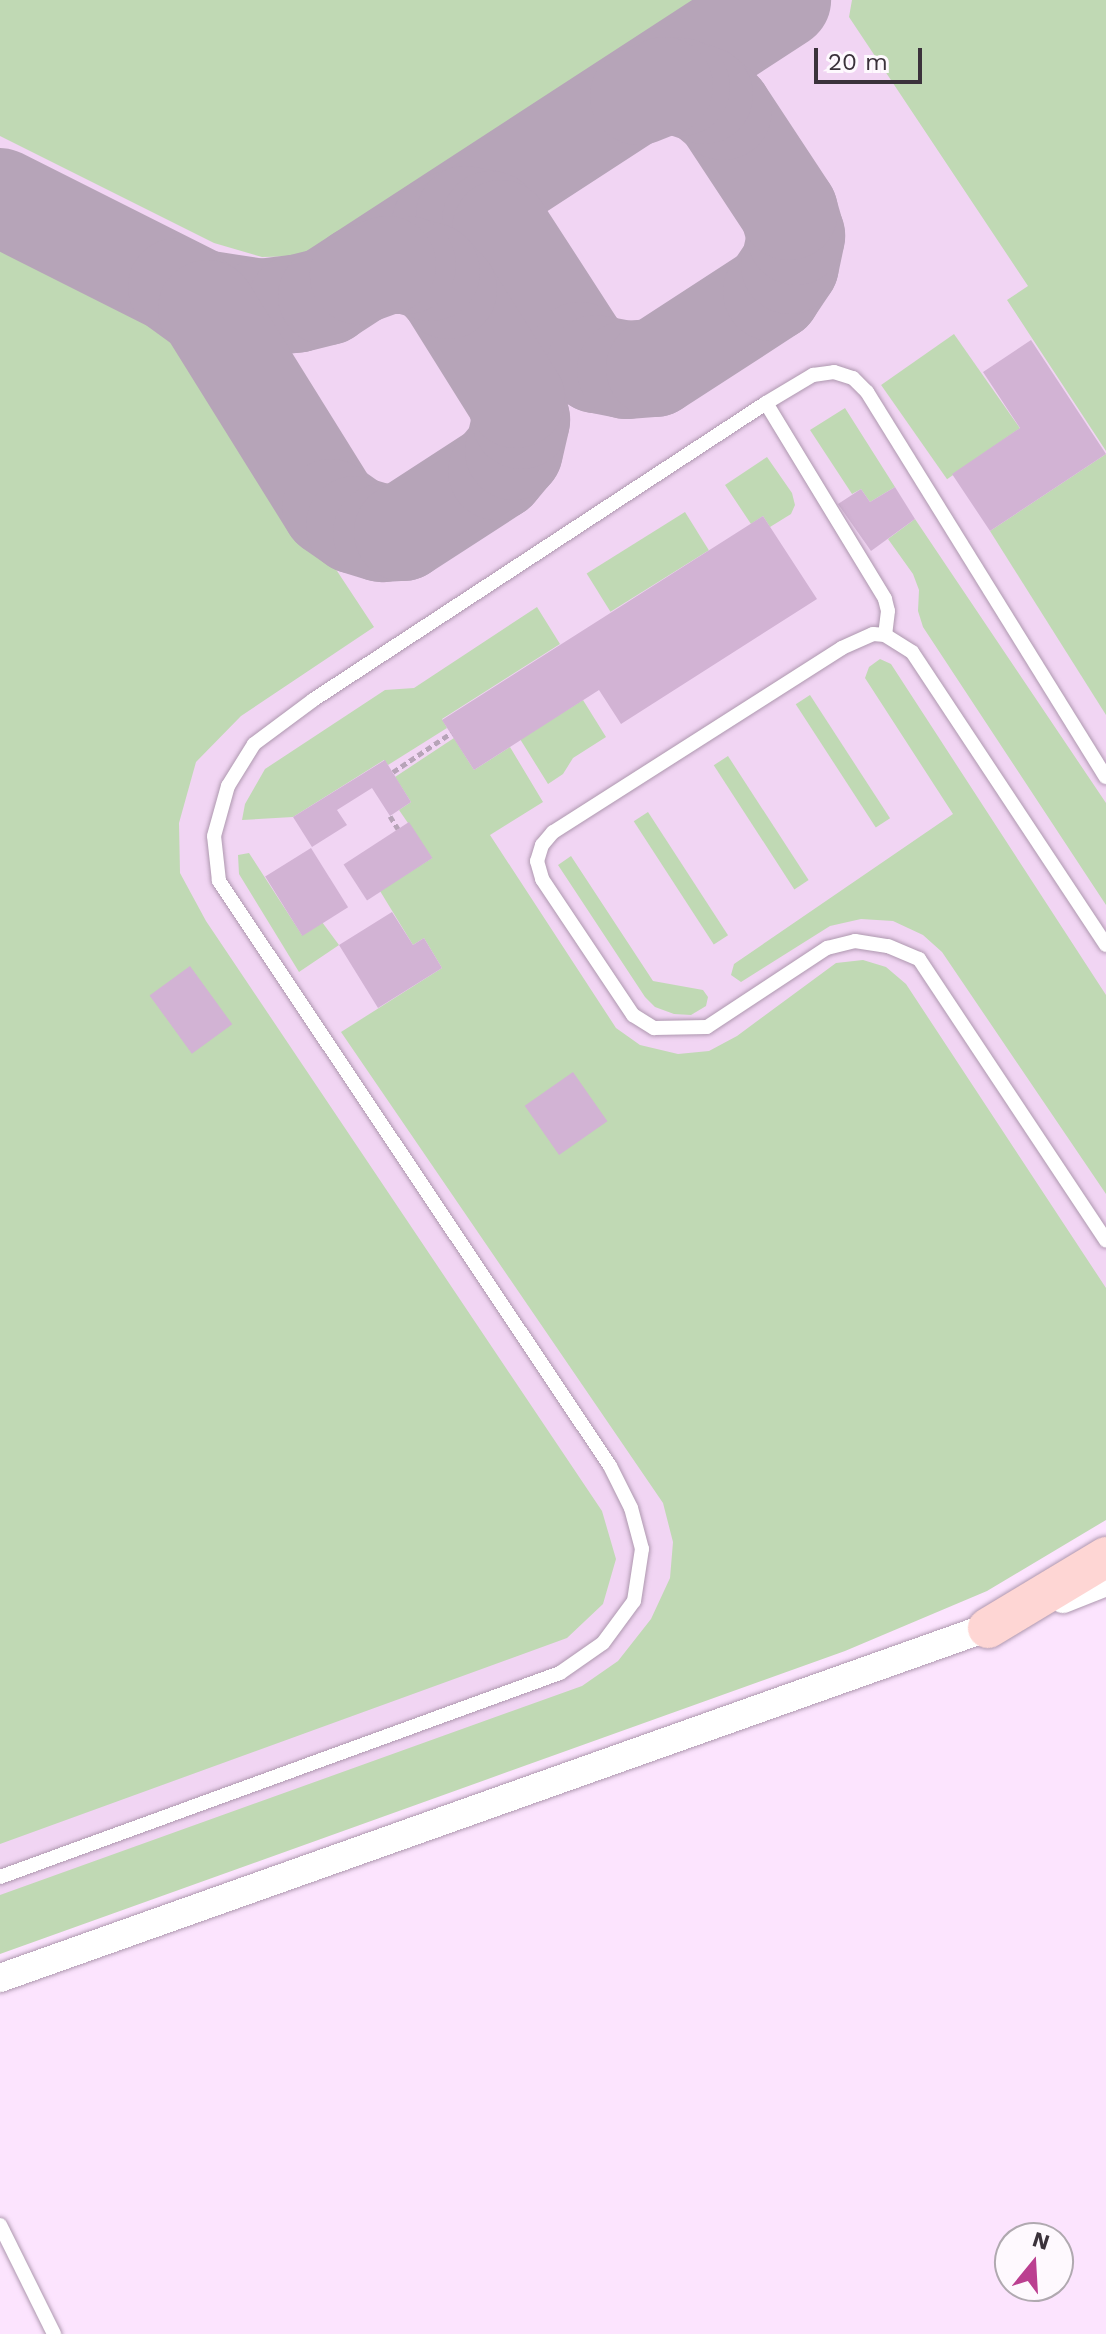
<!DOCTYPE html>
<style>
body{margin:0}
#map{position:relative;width:1106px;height:2334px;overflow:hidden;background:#fce4fe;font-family:"Work Sans",sans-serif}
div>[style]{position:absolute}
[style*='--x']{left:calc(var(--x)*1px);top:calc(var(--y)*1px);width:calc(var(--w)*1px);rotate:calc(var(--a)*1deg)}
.built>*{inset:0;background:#f1d5f3}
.green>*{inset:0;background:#c0d9b4;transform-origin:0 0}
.taxiway>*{height:98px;margin:-49px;padding:0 49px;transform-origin:49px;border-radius:49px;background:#b6a4b8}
.building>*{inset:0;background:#d2b3d4;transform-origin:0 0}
.path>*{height:5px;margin-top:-2.5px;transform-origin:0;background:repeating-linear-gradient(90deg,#b7a4b8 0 6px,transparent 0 10px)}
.roads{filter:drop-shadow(0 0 2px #ae98af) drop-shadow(0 0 2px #ae98af)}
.lane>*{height:14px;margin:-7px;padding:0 7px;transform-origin:7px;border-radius:7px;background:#fff}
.street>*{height:28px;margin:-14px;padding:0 14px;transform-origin:14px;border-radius:14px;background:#fff}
.secondary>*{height:40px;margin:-20px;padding:0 20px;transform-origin:20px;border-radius:20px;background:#fed6d4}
span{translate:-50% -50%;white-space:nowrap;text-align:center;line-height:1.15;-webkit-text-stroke:8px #fef9fe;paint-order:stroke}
.north{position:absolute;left:994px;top:2222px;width:80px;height:80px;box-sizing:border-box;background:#fef9fe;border:2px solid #b0a9b0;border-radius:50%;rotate:18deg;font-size:22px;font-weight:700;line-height:32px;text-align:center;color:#3b323b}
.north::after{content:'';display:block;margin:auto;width:28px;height:36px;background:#bb3f90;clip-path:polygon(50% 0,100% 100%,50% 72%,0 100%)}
.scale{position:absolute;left:814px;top:48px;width:108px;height:36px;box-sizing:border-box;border:4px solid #3b323b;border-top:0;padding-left:10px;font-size:24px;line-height:28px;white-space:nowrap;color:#3b323b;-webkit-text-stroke:6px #fef9fe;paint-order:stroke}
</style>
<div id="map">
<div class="built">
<div style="clip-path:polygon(0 0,1106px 0,1106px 1511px,0 1938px)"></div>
</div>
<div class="green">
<div style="clip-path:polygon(0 0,708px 0,353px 233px,300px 256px,262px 257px,214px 243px,0 136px)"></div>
<div style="clip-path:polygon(852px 0,1106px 0,1106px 451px,1007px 300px,1028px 286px,849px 17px)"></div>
<div style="clip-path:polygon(0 250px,186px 342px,374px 627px,241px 716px,196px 762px,179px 823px,180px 873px,206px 921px,602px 1511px,616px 1559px,603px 1604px,567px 1638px,0 1844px)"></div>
<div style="left:954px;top:334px;width:115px;height:89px;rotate:55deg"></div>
<div style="clip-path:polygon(845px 408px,895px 487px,870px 502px,861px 489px,852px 494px,810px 430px)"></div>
<div style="clip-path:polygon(1106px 454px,1106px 715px,990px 531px)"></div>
<div style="clip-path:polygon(767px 457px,792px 493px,795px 505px,791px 514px,770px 527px,763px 516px,751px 524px,725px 485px)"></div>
<div style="left:685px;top:512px;width:45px;height:116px;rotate:58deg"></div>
<div style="clip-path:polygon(915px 519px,1106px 803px,1106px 905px,923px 627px,918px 611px,919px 590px,913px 574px,888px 539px)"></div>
<div style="clip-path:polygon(537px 607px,560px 644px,442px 719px,447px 728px,388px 765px,384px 760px,293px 817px,242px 820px,245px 804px,265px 769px,385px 690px,414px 688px)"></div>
<div style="clip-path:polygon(880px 659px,891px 664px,1106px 995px,1106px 1194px,942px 952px,923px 935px,893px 921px,861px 919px,830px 926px,741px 982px,731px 975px,734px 964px,953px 814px,865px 678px,869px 667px)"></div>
<div style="left:810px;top:695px;width:147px;height:17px;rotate:57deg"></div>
<div style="clip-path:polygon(583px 700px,606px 737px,573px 758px,563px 774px,548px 784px,520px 739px)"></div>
<div style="clip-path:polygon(454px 738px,474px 770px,510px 747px,543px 802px,490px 835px,616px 1028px,640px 1045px,678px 1054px,709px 1051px,737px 1036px,836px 963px,863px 960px,886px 967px,906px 984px,1106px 1288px,1106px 1520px,987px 1591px,845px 1651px,0 1954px,0 1895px,582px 1686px,618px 1661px,651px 1619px,670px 1578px,673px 1542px,663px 1503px,341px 1032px,442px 968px,424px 938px,413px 945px,380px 891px,432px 858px,399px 810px,411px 802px,395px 777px)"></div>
<div style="left:728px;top:756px;width:148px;height:17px;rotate:57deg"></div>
<div style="left:648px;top:812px;width:147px;height:17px;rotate:57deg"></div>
<div style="clip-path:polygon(249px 853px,302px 935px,322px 922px,339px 945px,299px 972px,239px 874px,238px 855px)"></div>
<div style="clip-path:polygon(571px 856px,653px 981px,703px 990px,708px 997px,706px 1006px,691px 1015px,674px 1014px,655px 1007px,645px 997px,558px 865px)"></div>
</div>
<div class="taxiway">
<div style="--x:0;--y:197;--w:227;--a:26.7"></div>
<div style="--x:203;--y:299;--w:59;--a:8.8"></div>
<div style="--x:261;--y:308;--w:35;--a:-7"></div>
<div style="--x:296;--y:304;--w:32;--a:-14"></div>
<div style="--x:327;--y:296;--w:543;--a:-33.05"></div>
<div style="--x:441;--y:223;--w:25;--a:-18"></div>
<div style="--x:465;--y:215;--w:26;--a:11"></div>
<div style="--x:491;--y:220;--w:13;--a:42"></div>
<div style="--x:501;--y:229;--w:145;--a:57.1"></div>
<div style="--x:580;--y:351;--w:21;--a:39"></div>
<div style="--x:596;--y:364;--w:31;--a:11"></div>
<div style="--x:626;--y:370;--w:29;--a:-4"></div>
<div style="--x:655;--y:368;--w:140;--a:-33"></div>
<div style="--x:772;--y:292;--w:32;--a:-56"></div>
<div style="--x:790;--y:265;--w:30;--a:-78"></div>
<div style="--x:796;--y:236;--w:26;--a:-106"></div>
<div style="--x:789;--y:211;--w:120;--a:-123.4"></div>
<div style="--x:723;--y:111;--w:25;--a:-140"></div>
<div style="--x:704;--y:95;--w:24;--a:-161"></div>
<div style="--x:681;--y:87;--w:17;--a:-177"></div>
<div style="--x:664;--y:86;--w:27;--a:158"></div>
<div style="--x:177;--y:287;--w:37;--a:36"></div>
<div style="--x:207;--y:309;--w:234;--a:58.1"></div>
<div style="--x:331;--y:508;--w:29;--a:35"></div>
<div style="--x:355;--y:525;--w:28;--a:17"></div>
<div style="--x:382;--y:533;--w:21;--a:-3"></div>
<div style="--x:403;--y:532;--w:112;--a:-33"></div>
<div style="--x:497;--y:471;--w:26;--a:-50"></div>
<div style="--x:514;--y:451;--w:32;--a:-77"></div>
<div style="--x:521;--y:420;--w:22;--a:-103"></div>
<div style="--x:516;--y:399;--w:128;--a:-122"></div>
<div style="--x:448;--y:290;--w:25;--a:-133"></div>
<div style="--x:431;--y:272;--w:25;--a:-164"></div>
<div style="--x:407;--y:265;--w:20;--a:180"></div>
<div style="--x:387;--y:265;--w:30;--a:160"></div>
</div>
<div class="building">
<div style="clip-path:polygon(1031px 340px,1106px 454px,990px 531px,952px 474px,1020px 428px,983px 372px)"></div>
<div style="clip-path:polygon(895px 487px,915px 519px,871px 551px,838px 504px,861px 489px,870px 502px)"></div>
<div style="clip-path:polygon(763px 516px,817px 599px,621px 724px,599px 690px,474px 770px,442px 720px)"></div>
<div style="clip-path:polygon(385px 760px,411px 802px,390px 816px,372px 788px,337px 810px,347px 825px,312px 847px,293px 817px)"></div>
<div style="left:409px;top:822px;width:43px;height:78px;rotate:57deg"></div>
<div style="left:311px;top:848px;width:70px;height:54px;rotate:58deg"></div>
<div style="clip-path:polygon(392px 912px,413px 945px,424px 938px,442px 968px,378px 1008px,339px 945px)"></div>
<div style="left:190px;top:966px;width:72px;height:50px;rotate:54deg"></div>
<div style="left:573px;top:1072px;width:60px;height:59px;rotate:55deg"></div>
</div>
<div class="path">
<div style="--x:393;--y:772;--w:70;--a:-33.9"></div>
<div style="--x:390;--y:816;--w:15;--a:58"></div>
</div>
<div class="roads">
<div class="lane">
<div style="--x:766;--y:403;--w:229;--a:58.7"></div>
<div style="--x:885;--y:599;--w:12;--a:76"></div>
<div style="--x:888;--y:611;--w:24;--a:97"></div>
<div style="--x:1106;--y:945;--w:351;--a:-123.5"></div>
<div style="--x:912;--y:652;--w:32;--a:-148"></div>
<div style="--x:885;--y:635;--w:12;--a:-175"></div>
<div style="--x:873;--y:634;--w:34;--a:156"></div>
<div style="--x:842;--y:648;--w:343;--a:147.5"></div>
<div style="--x:553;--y:832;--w:17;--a:130"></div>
<div style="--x:542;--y:845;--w:17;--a:107"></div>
<div style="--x:537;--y:861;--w:19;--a:74"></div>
<div style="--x:542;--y:879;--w:164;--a:56.2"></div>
<div style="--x:633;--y:1015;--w:25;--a:32"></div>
<div style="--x:654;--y:1028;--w:53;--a:-1.1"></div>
<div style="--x:707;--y:1027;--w:144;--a:-33.4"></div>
<div style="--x:827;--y:948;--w:29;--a:-14"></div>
<div style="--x:855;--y:941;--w:33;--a:9"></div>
<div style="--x:888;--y:946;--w:34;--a:23"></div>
<div style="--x:919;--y:959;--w:338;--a:56.4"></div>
<div style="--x:0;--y:1877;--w:596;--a:-20.02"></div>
<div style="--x:560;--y:1673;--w:52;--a:-34.9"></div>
<div style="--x:603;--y:1643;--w:52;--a:-53.6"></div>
<div style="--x:634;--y:1601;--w:53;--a:-81.3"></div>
<div style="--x:642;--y:1549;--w:42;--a:-105"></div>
<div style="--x:631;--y:1508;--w:47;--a:-116.6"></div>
<div style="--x:610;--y:1466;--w:704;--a:-123.76"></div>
<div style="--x:219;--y:881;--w:45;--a:-96.3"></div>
<div style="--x:214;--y:836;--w:52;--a:-74.4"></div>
<div style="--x:228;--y:786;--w:49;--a:-58.2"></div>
<div style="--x:254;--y:744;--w:74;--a:-36.7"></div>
<div style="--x:313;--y:700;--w:542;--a:-33.25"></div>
<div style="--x:766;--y:403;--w:55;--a:-30.8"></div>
<div style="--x:813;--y:375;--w:21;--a:-8"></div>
<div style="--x:834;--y:372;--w:20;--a:18"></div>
<div style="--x:853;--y:378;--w:20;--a:45"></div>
<div style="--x:867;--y:392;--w:453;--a:58.2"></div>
<div style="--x:0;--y:2225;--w:122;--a:63.6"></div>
</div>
<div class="street">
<div style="--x:1063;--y:1599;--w:46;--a:-21.6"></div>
<div style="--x:0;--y:1978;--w:1067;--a:-19.54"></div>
</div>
<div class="secondary">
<div style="--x:988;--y:1628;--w:138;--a:-31"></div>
</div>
</div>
<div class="north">N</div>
<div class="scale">20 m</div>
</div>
